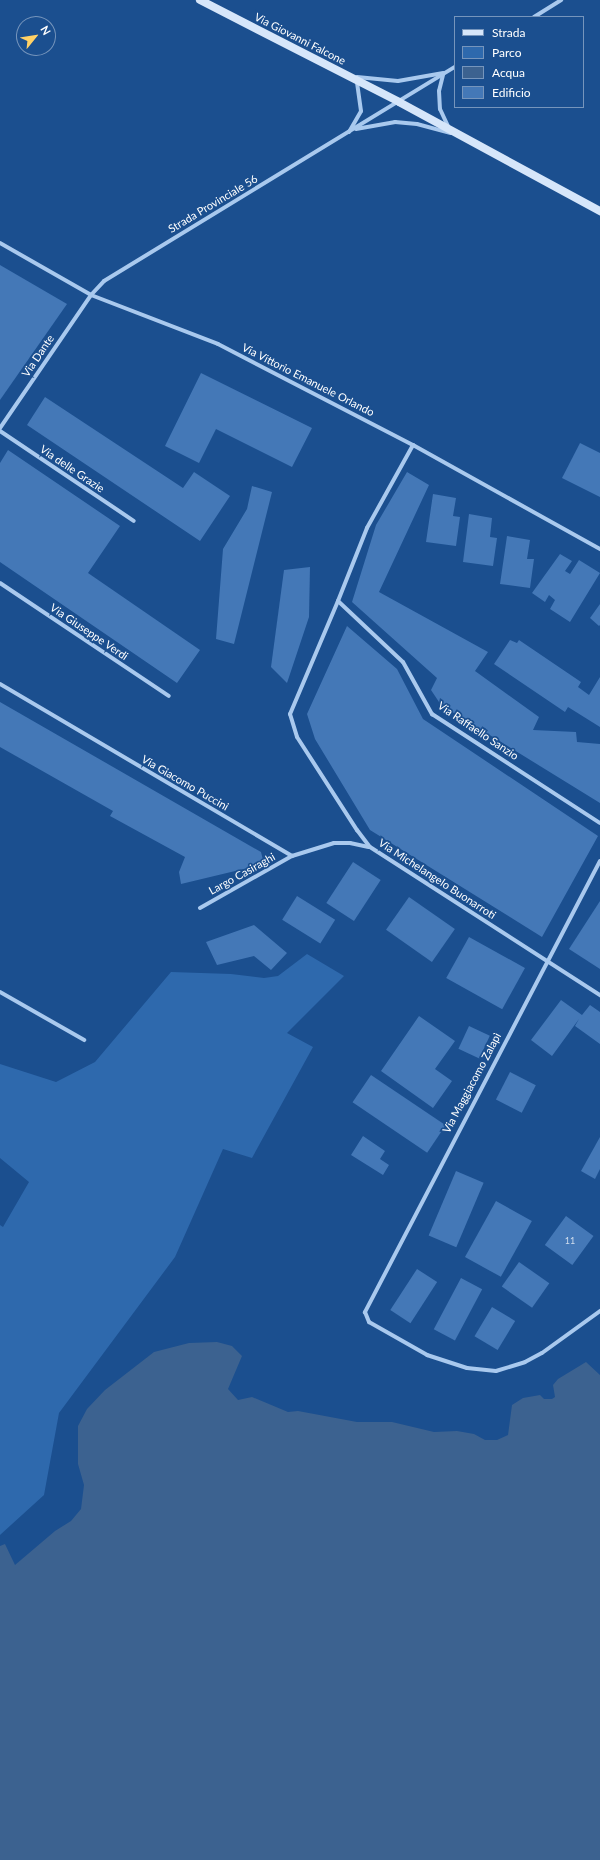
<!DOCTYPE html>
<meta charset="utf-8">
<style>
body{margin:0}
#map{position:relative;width:600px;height:1860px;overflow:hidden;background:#1b4f8f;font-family:Lato,sans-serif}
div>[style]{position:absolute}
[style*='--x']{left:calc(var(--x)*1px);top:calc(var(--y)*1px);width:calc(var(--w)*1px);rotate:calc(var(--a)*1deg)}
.green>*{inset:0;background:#2e69ad}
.water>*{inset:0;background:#3c6290}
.building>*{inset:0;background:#4478b7;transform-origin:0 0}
.street>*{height:4px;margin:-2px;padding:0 2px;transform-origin:2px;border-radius:2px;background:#a9c9ee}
.secondary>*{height:8px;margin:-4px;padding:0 4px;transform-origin:4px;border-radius:4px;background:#d6e6fa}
span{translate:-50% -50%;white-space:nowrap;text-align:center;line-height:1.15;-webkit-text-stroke:3.5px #1b4f8f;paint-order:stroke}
.number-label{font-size:9px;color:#d0dded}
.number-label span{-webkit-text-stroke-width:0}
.street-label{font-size:11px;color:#fff}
.legend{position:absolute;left:454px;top:16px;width:130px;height:92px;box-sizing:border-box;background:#1b4f8f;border:1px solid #7695bc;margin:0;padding:5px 7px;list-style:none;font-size:12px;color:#fff}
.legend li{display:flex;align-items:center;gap:8px;height:20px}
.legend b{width:20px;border:1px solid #7695bc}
.north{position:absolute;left:16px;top:16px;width:40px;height:40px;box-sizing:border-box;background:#1b4f8f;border:1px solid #7695bc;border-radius:50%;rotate:60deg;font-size:11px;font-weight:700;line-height:16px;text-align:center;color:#fff}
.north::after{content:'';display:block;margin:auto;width:14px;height:18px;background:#ffd166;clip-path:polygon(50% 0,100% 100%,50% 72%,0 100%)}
</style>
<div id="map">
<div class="green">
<div style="clip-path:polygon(307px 954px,344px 976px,287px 1033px,313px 1047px,252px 1158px,223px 1149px,175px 1257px,59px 1413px,44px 1495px,0 1535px,0 1225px,3px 1227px,29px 1182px,0 1158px,0 1064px,56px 1082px,95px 1062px,171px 972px,231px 974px,264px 978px,278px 976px)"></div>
</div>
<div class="water">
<div style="clip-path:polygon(217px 1342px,232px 1346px,242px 1356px,228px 1389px,238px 1400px,252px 1397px,288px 1412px,298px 1411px,357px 1422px,392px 1422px,434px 1432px,457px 1431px,474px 1434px,485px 1440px,497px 1440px,508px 1435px,512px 1405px,523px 1398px,540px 1395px,544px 1399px,552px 1399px,555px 1397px,553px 1385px,558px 1379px,586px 1362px,600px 1375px,600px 1860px,0 1860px,0 1546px,5px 1544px,15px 1565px,55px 1531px,71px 1521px,81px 1509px,84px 1485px,78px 1464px,78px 1426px,87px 1409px,105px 1390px,154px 1352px,189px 1343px)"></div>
</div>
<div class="building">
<div style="clip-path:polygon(0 265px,67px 304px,0 400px)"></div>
<div style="clip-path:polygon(201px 373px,312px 428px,292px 467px,216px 429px,199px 463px,165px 446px)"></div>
<div style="clip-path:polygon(45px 397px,183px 488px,194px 472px,230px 496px,200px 541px,27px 425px)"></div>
<div style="clip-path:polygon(580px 443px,600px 453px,600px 497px,562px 478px)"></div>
<div style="clip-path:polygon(8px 450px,120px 526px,88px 573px,200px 650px,177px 683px,0 562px,0 463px)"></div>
<div style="clip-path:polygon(407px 472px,429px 485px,379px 592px,488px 652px,475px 671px,539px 717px,533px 730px,576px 732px,577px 742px,600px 744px,600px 803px,441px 705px,431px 690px,437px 678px,352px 602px,376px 525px)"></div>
<div style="clip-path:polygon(252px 486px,272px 492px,234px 644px,216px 639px,223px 549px,247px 509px)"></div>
<div style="clip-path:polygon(433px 494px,456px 498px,453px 516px,460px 517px,456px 546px,426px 542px)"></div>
<div style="clip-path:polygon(469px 514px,492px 518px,490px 537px,497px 538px,493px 566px,463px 562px)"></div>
<div style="clip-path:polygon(507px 536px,530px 540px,527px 559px,534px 559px,530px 588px,500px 584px)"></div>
<div style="clip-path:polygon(560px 554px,572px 561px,565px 571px,570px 574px,579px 560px,600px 573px,570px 622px,550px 609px,555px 600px,549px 595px,545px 602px,532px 593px)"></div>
<div style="clip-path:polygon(310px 567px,309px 617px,287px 683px,271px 667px,284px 570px)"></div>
<div style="clip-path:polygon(600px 604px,600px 625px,599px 626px,590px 618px)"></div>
<div style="clip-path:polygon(347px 626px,397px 669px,423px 719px,598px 836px,542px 937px,370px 830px,315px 739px,307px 714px)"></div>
<div style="clip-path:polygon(510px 640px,517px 643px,519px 640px,581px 682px,578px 687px,589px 695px,600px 677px,600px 727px,568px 707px,565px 712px,494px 664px)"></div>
<div style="clip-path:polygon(0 702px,261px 852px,264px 864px,181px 884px,179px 872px,185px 857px,110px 816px,113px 811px,0 747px)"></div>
<div style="left:353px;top:862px;width:33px;height:49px;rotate:33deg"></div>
<div style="left:297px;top:896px;width:45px;height:28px;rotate:32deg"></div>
<div style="left:409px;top:897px;width:56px;height:40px;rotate:35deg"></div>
<div style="clip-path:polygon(600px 901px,600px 969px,569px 949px)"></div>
<div style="clip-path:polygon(254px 925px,287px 953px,271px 970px,254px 956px,217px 965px,206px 942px)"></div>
<div style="left:469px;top:937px;width:64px;height:47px;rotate:29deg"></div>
<div style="clip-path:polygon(561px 1000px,582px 1015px,590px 1005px,600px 1012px,600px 1044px,575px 1026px,579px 1019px,552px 1056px,531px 1040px)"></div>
<div style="clip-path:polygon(419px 1016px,455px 1041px,435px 1069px,452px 1081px,433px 1108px,381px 1071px)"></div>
<div style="left:469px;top:1026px;width:23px;height:25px;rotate:25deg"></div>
<div style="left:510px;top:1072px;width:29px;height:31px;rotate:27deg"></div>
<div style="left:371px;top:1075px;width:90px;height:33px;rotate:34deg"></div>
<div style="clip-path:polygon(363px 1136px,385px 1151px,380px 1159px,389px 1165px,383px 1175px,351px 1155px)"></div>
<div style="clip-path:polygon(600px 1137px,600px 1169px,595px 1179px,581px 1171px)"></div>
<div style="left:456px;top:1171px;width:30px;height:70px;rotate:23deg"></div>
<div style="left:496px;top:1201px;width:41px;height:64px;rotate:29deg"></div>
<div style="left:566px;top:1216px;width:34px;height:36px;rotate:36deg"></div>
<div style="left:519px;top:1262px;width:37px;height:30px;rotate:35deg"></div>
<div style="left:417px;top:1269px;width:24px;height:49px;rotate:33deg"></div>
<div style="left:461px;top:1278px;width:24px;height:58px;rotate:28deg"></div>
<div style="left:492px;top:1307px;width:27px;height:34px;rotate:31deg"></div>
</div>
<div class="street">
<div style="--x:534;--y:17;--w:32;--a:-32"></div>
<div style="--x:443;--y:75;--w:16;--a:104"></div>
<div style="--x:439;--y:91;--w:18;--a:87"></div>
<div style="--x:440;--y:109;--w:21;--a:65"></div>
<div style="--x:357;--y:77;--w:41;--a:5.6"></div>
<div style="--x:398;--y:81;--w:46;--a:-10.1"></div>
<div style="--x:356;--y:129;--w:40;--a:-10"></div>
<div style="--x:395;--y:122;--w:22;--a:5"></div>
<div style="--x:417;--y:124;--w:35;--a:15"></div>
<div style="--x:349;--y:132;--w:24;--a:-60"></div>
<div style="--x:361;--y:111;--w:30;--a:-98"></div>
<div style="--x:0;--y:243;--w:105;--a:29.7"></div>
<div style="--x:91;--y:295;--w:136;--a:21.1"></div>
<div style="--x:218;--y:344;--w:220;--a:27.4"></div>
<div style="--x:413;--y:445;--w:214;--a:29.1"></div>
<div style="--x:0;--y:428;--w:161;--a:-55.6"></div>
<div style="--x:91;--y:295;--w:19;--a:-47"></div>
<div style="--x:104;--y:281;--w:411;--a:-31.4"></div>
<div style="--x:0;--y:431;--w:161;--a:33.9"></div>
<div style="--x:413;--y:445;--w:95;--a:119"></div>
<div style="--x:367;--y:528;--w:79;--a:111.7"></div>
<div style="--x:338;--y:601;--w:89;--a:43.2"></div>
<div style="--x:403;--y:662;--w:60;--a:60.9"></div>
<div style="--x:432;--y:714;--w:200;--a:33"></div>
<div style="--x:0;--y:583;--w:203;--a:33.8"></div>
<div style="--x:338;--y:601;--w:123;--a:113"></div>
<div style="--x:290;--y:714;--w:24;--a:73"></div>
<div style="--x:297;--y:737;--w:111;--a:57.2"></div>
<div style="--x:357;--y:830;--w:21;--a:53"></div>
<div style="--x:370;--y:847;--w:274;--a:32.8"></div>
<div style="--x:0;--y:684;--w:339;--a:30.5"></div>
<div style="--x:292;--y:856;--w:44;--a:-17.2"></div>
<div style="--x:334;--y:843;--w:16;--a:0"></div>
<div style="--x:350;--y:843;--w:19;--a:12"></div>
<div style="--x:600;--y:861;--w:509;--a:117.52"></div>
<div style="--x:365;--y:1312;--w:11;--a:68"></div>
<div style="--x:369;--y:1322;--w:67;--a:29.6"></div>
<div style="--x:427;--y:1355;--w:42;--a:18"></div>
<div style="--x:467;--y:1368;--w:29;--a:6"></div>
<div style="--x:496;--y:1371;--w:30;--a:-17"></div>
<div style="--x:525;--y:1362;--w:19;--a:-28"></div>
<div style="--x:542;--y:1353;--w:72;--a:-35.9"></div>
<div style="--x:200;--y:908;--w:106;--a:-29.5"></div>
<div style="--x:0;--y:992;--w:97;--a:29.7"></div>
</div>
<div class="secondary">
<div style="--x:200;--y:0;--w:224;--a:27.1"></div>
<div style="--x:399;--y:102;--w:229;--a:28.5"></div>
</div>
<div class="number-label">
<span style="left:570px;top:1241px">11</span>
</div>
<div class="street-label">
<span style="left:300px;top:39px;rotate:27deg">Via Giovanni Falcone</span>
<span style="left:213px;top:204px;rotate:-31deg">Strada Provinciale 56</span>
<span style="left:38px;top:356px;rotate:-56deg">Via Dante</span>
<span style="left:308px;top:380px;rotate:27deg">Via Vittorio Emanuele Orlando</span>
<span style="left:72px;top:469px;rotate:34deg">Via delle Grazie</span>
<span style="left:89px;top:632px;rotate:34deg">Via Giuseppe Verdi</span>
<span style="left:478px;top:731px;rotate:34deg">Via Raffaello Sanzio</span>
<span style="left:185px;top:783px;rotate:30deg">Via Giacomo Puccini</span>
<span style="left:242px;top:874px;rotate:-29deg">Largo Casiraghi</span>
<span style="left:437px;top:879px;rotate:33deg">Via Michelangelo Buonarroti</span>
<span style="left:472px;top:1083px;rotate:-62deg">Via Maggiacomo Zalapì</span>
</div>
<ul class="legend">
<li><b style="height:5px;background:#d6e6fa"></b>Strada</li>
<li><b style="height:11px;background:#2e69ad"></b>Parco</li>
<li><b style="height:11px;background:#3c6290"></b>Acqua</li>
<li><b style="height:11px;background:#4478b7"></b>Edificio</li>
</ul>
<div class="north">N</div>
</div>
